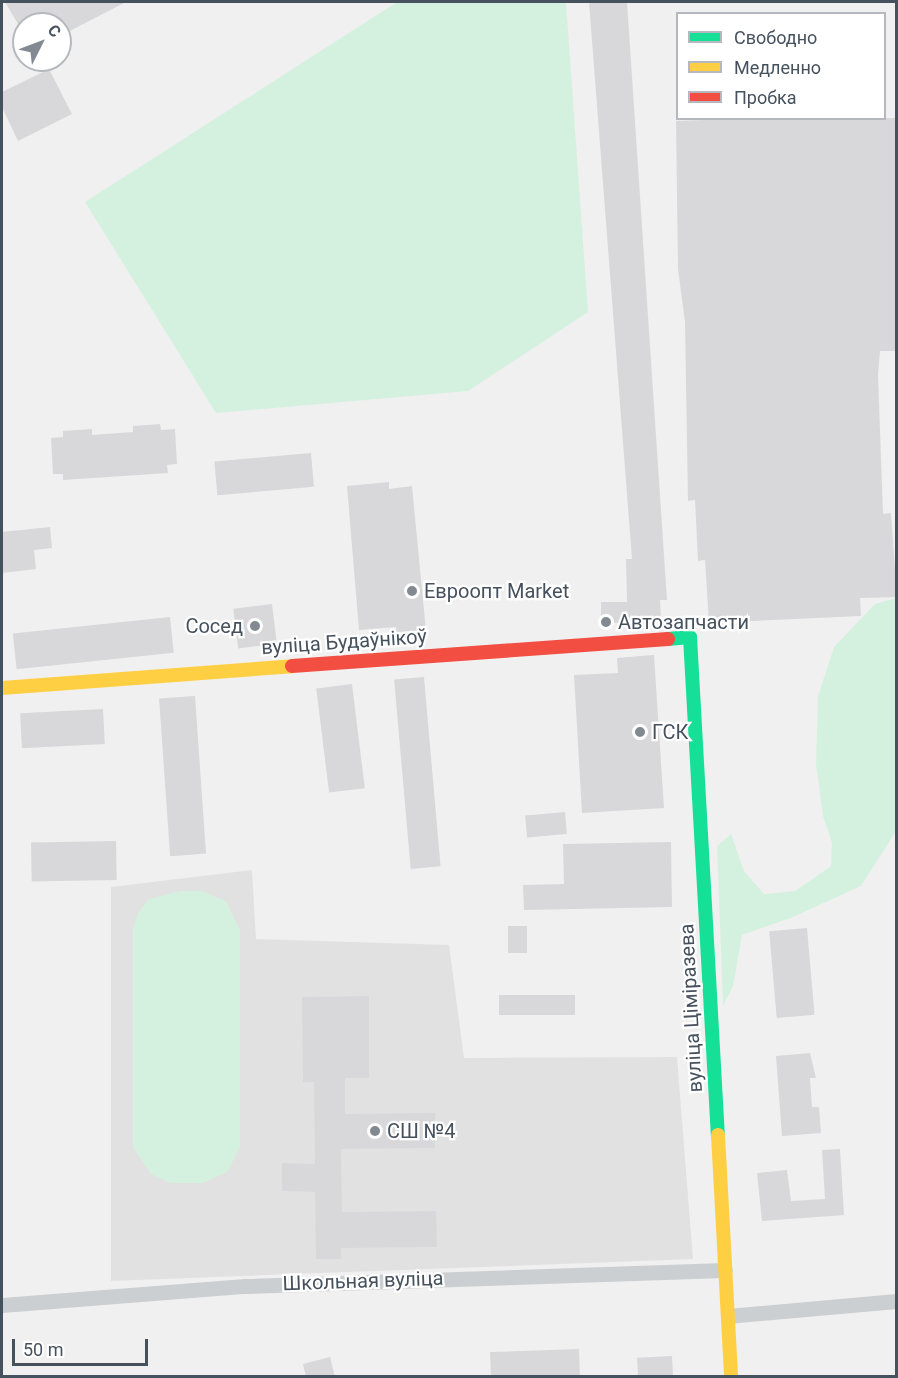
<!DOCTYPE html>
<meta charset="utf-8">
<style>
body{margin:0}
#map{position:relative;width:898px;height:1378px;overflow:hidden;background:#f1f0f0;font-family:Roboto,sans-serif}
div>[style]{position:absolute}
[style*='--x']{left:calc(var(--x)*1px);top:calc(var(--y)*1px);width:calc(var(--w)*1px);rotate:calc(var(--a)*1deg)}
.education>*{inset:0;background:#e2e1e2}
.green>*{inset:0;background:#d4f1e0}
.building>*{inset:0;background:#d8d8da;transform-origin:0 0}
.street>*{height:15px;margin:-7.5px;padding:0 7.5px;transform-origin:7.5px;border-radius:7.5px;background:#cccfd1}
.fast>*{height:14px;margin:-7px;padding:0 7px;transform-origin:7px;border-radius:7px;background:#16e098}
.slow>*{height:14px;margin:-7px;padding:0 7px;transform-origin:7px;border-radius:7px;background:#ffcf43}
.jam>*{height:14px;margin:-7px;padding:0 7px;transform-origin:7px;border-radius:7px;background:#f24e42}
.dots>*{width:16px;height:16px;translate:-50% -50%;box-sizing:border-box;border:3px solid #fff;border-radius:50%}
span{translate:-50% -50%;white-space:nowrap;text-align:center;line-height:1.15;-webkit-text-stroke:4.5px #fff;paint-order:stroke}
.poi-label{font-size:20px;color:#46515e}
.left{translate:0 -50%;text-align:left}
.right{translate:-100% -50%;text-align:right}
.street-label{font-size:20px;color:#46515e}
.frame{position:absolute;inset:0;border:3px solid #46515e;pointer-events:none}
.legend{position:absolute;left:676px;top:12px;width:210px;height:108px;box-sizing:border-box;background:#fff;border:2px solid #b5b9bf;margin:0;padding:8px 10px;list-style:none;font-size:18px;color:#46515e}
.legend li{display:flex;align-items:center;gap:12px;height:30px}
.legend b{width:30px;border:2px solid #b5b9bf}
.north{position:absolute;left:12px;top:12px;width:60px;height:60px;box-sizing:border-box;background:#fff;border:2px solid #b5b9bf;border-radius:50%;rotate:48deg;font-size:16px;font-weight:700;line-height:24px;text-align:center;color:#46515e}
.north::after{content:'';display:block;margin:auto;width:21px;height:27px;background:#828991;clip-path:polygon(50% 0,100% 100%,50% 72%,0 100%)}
.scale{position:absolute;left:12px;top:1339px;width:136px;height:27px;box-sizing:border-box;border:3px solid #46515e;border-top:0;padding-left:8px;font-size:18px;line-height:21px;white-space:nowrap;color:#46515e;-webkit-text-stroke:4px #fff;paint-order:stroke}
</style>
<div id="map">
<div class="education">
<div style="clip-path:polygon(252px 870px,256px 939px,449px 945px,464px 1058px,677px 1057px,693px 1259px,111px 1281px,111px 887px)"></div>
</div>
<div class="green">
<div style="clip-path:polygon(397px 2px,566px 2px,588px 312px,468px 391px,216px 413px,85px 202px)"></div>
<div style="clip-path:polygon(896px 598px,896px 831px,861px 886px,793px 917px,742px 935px,733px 986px,723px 1006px,717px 846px,731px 834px,744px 871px,764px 894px,795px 891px,831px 866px,832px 843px,823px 816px,816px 764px,818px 696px,834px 647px,875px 604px)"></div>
<div style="clip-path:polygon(180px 891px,201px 891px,226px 901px,240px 931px,240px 1147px,227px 1172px,203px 1183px,171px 1183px,151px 1174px,133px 1147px,133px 929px,138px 913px,149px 899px)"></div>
</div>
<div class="building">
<div style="clip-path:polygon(5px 2px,126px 2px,60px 36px,60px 24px,18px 24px)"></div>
<div style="clip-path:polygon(589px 2px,627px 2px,667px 600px,660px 600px,661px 622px,601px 623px,601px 602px,627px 602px,626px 559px,632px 559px)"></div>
<div style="clip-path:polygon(49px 69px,72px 114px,18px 141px,2px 107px,2px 92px)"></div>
<div style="clip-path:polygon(763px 118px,897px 118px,897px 351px,880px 351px,878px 375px,883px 514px,891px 513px,897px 597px,860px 598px,861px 616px,709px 623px,705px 560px,698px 561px,695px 500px,688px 501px,685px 322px,678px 269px,676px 121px)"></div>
<div style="clip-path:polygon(160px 424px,161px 430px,175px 429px,177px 464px,167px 465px,168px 473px,63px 480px,63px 474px,53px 474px,51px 438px,63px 437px,63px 431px,92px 429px,92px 435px,133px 432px,133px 426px)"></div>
<div style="left:311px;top:453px;width:34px;height:97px;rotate:85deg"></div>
<div style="clip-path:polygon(389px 482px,389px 489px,412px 486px,426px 631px,397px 634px,396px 627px,359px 630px,347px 486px)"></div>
<div style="clip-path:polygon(50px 527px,52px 548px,34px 550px,36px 569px,2px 573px,2px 532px)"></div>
<div style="left:272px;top:604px;width:40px;height:39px;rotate:83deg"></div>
<div style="left:170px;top:617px;width:36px;height:158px;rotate:84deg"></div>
<div style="clip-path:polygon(654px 655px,664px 808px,582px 813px,574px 675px,618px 673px,617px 658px)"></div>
<div style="left:424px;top:677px;width:190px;height:30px;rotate:85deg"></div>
<div style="left:352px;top:684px;width:105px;height:36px;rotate:83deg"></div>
<div style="left:195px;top:696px;width:158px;height:36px;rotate:86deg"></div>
<div style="left:103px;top:709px;width:35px;height:83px;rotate:87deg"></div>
<div style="left:565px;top:812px;width:22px;height:40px;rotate:85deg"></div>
<div style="left:116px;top:841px;width:39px;height:85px;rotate:89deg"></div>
<div style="clip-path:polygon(671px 842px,672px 907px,524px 910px,523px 885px,564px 884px,563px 844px)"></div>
<div style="left:508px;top:926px;width:19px;height:27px"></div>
<div style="left:807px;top:928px;width:87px;height:38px;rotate:85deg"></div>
<div style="left:575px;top:995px;width:20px;height:76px;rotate:90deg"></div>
<div style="clip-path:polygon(369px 996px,369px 1078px,345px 1078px,345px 1114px,435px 1113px,435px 1148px,341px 1149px,342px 1212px,436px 1211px,437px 1247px,341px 1248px,341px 1259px,316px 1259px,315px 1192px,282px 1191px,282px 1163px,315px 1164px,314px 1082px,303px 1082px,302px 997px)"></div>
<div style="clip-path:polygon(810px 1053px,816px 1078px,810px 1078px,812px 1107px,819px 1107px,821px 1133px,782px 1136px,776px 1056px)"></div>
<div style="clip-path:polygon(840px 1149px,844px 1215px,762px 1221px,757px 1173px,787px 1170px,791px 1201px,825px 1199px,822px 1150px)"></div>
<div style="left:579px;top:1349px;width:28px;height:89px;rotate:88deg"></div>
<div style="left:672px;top:1356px;width:21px;height:35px;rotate:87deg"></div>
<div style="clip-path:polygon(330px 1357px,335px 1377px,306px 1377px,303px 1364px)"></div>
</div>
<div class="street">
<div style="--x:2;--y:1305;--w:244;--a:-4.5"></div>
<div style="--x:245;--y:1286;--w:480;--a:-1.9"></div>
<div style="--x:728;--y:1316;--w:169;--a:-5.1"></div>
</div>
<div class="fast">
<div style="--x:668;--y:639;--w:22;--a:-5"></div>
<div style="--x:690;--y:637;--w:499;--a:86.8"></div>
</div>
<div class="slow">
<div style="--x:2;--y:688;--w:291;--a:-4.3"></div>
<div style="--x:718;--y:1135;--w:241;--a:86.9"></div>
</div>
<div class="jam">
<div style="--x:292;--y:666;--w:377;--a:-4.1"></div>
</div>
<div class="dots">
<div style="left:412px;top:591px;background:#828991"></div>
<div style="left:606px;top:622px;background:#828991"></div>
<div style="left:255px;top:626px;background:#828991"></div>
<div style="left:640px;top:732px;background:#828991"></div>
<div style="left:375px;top:1131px;background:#828991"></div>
</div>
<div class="poi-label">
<span class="left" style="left:424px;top:591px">Евроопт Market</span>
<span class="left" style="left:618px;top:622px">Автозапчасти</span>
<span class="right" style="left:243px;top:626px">Сосед</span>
<span class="left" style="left:652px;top:732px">ГСК</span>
<span class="left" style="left:387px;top:1131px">СШ №4</span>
</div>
<div class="street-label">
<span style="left:344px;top:642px;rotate:-4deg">вуліца Будаўнікоў</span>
<span style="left:691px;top:1008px;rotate:-93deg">вуліца Ціміразева</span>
<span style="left:363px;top:1281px;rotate:-2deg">Школьная вуліца</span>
</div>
<div class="frame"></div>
<ul class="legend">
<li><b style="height:8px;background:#16e098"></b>Свободно</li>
<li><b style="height:8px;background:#ffcf43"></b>Медленно</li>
<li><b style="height:8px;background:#f24e42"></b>Пробка</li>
</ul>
<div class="north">С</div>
<div class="scale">50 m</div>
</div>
